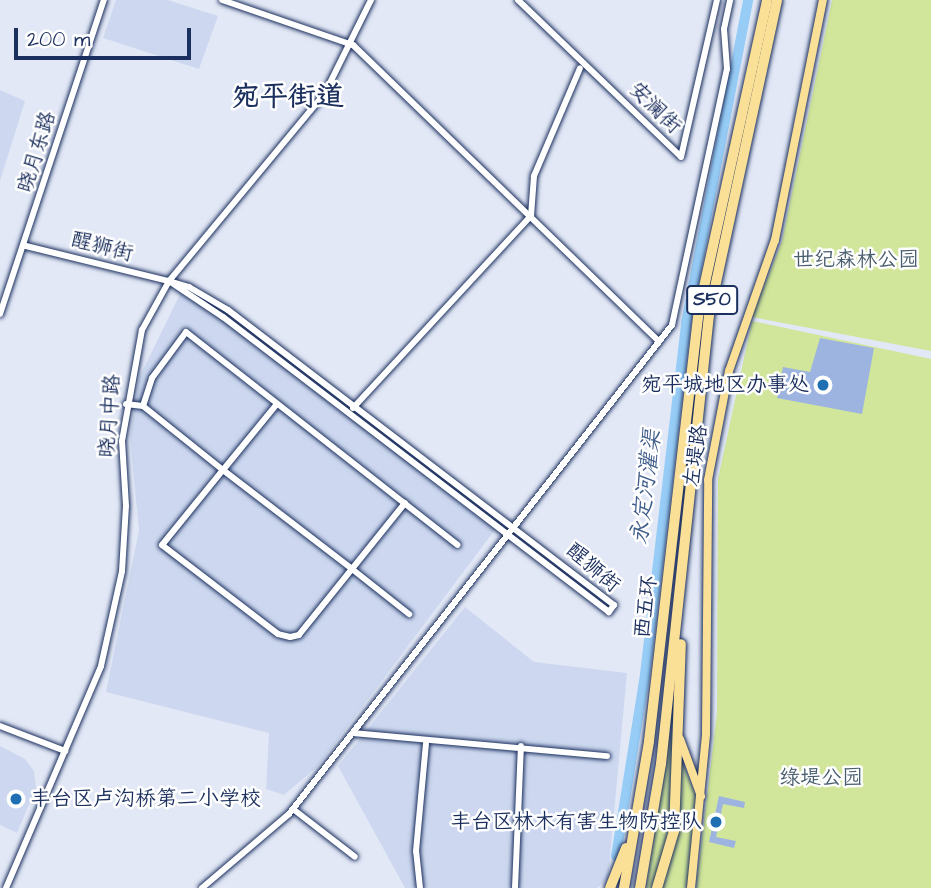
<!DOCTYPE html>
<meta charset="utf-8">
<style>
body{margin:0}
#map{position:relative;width:931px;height:888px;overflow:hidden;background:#e2e8f6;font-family:"Architects Daughter","LXGW WenKai TC",sans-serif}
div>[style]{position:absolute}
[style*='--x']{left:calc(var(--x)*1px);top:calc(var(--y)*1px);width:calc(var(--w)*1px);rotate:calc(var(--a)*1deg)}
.built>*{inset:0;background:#cdd8f0}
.green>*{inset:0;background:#d1e69a}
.river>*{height:10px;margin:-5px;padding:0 5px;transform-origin:5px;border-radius:5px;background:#96ccf5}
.building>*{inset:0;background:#9db4e1}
.roads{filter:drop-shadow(0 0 2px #1b2f5e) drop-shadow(0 0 2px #1b2f5e)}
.minor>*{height:6px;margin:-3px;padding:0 3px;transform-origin:3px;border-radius:3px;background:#fff}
.major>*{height:8px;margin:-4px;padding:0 4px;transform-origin:4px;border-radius:4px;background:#fadf96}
.highway>*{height:10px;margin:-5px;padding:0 5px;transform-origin:5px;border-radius:5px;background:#fadf96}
.dots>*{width:19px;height:19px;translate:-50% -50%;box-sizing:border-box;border:4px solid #fff;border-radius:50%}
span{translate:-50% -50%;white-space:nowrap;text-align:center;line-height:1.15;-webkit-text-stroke:5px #fff;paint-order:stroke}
.shield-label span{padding:2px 5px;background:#fff;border:2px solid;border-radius:5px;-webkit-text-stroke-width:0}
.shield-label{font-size:19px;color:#1b2f5e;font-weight:700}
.street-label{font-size:21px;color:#1b2f5e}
.park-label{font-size:21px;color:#485d6d}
.poi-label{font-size:21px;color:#1b2f5e}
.right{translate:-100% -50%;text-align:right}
.left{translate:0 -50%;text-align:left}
.water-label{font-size:23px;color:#405e8b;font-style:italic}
.district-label{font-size:28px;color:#1b2f5e;font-weight:700}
.scale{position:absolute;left:14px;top:28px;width:177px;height:32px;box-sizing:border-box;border:4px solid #1b2f5e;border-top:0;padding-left:9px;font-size:21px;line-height:24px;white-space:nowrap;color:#1b2f5e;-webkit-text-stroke:5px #fff;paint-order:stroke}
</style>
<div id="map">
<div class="built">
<div style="clip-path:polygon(116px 0,168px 0,218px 16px,199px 69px,103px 38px)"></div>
<div style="clip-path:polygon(0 90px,25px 101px,0 181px)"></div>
<div style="clip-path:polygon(187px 280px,503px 519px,318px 766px,284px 795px,266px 789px,269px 733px,106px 692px,139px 530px,130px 438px,139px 378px)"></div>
<div style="clip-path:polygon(465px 607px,534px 662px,627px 673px,608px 878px,597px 888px,405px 888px,338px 766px)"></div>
<div style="clip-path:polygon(0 746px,25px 759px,34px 771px,36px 788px,17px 833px,0 825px)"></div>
</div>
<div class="green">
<div style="clip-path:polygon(832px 0,931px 0,931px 351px,752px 317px,782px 241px)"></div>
<div style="clip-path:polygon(752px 321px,931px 359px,931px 888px,696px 888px,717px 712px,718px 479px)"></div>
<div style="clip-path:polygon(670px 732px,698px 801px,689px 888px,646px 888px)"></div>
</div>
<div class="river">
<div style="--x:616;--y:856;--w:184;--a:-80.9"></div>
<div style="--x:645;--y:674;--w:353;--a:-83.3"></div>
<div style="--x:686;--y:323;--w:329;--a:-79.1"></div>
</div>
<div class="building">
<div style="clip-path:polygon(820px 338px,874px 348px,862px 414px,777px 398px,783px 367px,810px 372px)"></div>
<div style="clip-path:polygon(719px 796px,745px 802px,744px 808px,723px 804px,716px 837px,736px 841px,734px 848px,709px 842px)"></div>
</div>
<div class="roads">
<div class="minor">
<div style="--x:222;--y:0;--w:139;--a:19"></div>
<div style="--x:353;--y:45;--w:426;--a:44.1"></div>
<div style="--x:518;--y:0;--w:226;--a:43.9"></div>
<div style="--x:681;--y:157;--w:161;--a:-77.1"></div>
<div style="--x:26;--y:246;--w:147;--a:13.8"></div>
<div style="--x:169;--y:281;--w:21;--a:17"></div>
<div style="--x:189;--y:287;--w:45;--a:30.5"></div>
<div style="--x:228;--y:310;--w:486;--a:37.4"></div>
<div style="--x:614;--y:605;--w:9;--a:126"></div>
<div style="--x:609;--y:612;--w:486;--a:-142.6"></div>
<div style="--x:223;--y:317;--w:65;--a:-146.3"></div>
<div style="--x:0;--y:314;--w:331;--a:-71.7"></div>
<div style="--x:126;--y:404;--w:17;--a:7"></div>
<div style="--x:143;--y:406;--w:29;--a:-72"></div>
<div style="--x:152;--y:378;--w:57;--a:-53.5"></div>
<div style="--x:186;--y:332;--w:345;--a:38.1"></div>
<div style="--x:143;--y:406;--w:102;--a:38.7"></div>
<div style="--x:223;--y:470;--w:85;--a:-50.7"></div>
<div style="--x:353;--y:408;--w:262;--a:-47.2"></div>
<div style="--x:531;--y:216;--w:40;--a:-85.7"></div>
<div style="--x:534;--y:176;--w:117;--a:-66.9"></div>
<div style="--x:405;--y:503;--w:169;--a:128.8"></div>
<div style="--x:299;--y:635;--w:9;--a:167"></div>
<div style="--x:290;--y:637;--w:12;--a:-166"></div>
<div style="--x:278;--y:634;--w:146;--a:-142.5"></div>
<div style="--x:162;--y:545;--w:97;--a:-50.9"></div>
<div style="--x:223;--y:470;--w:163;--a:37.5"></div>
<div style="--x:352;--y:569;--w:73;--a:38.3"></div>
<div style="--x:0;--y:726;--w:70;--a:21"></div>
<div style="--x:353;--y:733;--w:255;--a:5.2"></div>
<div style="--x:293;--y:809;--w:78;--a:37.7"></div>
<div style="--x:6;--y:888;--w:241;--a:-66.8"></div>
<div style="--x:101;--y:666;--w:97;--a:-77.5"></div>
<div style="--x:122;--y:571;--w:65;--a:-86.5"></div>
<div style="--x:126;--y:506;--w:65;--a:-93.5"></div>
<div style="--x:122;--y:441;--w:113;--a:-79.8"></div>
<div style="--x:142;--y:330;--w:56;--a:-61.1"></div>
<div style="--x:169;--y:281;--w:244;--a:-50.3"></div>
<div style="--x:325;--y:93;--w:104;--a:-63.7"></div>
<div style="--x:202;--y:888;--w:114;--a:-40.4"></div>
<div style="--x:289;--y:814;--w:621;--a:-51.93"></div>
<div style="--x:672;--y:325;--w:262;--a:-77.9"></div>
<div style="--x:727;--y:69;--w:40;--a:-94.3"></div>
<div style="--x:724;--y:29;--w:30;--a:-78"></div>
<div style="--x:420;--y:888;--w:37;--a:-96"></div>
<div style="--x:416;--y:851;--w:108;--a:-84.7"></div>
<div style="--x:515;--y:888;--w:142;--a:-87.6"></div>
</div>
<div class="major">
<div style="--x:680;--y:739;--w:61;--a:69.8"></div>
<div style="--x:691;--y:888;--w:155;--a:-84.4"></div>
<div style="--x:706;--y:734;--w:254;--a:-89.5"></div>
<div style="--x:708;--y:480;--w:111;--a:-79.1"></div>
<div style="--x:729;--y:371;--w:139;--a:-70.7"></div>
<div style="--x:775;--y:240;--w:245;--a:-78.7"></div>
</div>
<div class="highway">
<div style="--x:610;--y:888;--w:43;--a:-68.2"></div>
<div style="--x:624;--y:888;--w:149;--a:-80.3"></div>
<div style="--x:649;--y:741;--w:434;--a:-83.4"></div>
<div style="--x:699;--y:310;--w:317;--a:-77.6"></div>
<div style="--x:640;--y:888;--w:126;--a:-80.4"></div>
<div style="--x:661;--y:764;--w:452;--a:-83.9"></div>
<div style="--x:709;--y:315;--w:322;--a:-77.8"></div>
<div style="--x:657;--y:888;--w:59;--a:-73.4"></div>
<div style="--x:674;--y:831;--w:187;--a:-87.9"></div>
</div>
</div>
<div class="dots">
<div style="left:823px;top:385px;background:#1f6fb2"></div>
<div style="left:16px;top:799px;background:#1f6fb2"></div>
<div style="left:716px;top:822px;background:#1f6fb2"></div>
</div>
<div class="shield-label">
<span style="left:712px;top:300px">S50</span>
</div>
<div class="street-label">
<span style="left:655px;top:108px;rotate:44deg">安澜街</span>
<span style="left:37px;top:152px;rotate:-73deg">晓月东路</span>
<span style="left:102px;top:247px;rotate:14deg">醒狮街</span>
<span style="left:110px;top:416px;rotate:-86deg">晓月中路</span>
<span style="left:696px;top:456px;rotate:-82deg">左堤路</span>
<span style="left:593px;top:568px;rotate:40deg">醒狮街</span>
<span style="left:646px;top:607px;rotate:-83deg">西五环</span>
</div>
<div class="park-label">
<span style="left:856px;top:260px">世纪森林公园</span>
<span style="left:821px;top:778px">绿堤公园</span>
</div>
<div class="poi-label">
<span class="right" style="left:809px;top:385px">宛平城地区办事处</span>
<span class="left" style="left:30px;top:799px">丰台区卢沟桥第二小学校</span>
<span class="right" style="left:702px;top:822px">丰台区林木有害生物防控队</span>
</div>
<div class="water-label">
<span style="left:646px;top:487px;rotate:-83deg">永定河灌渠</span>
</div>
<div class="district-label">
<span style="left:288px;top:97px">宛平街道</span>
</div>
<div class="scale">200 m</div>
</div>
